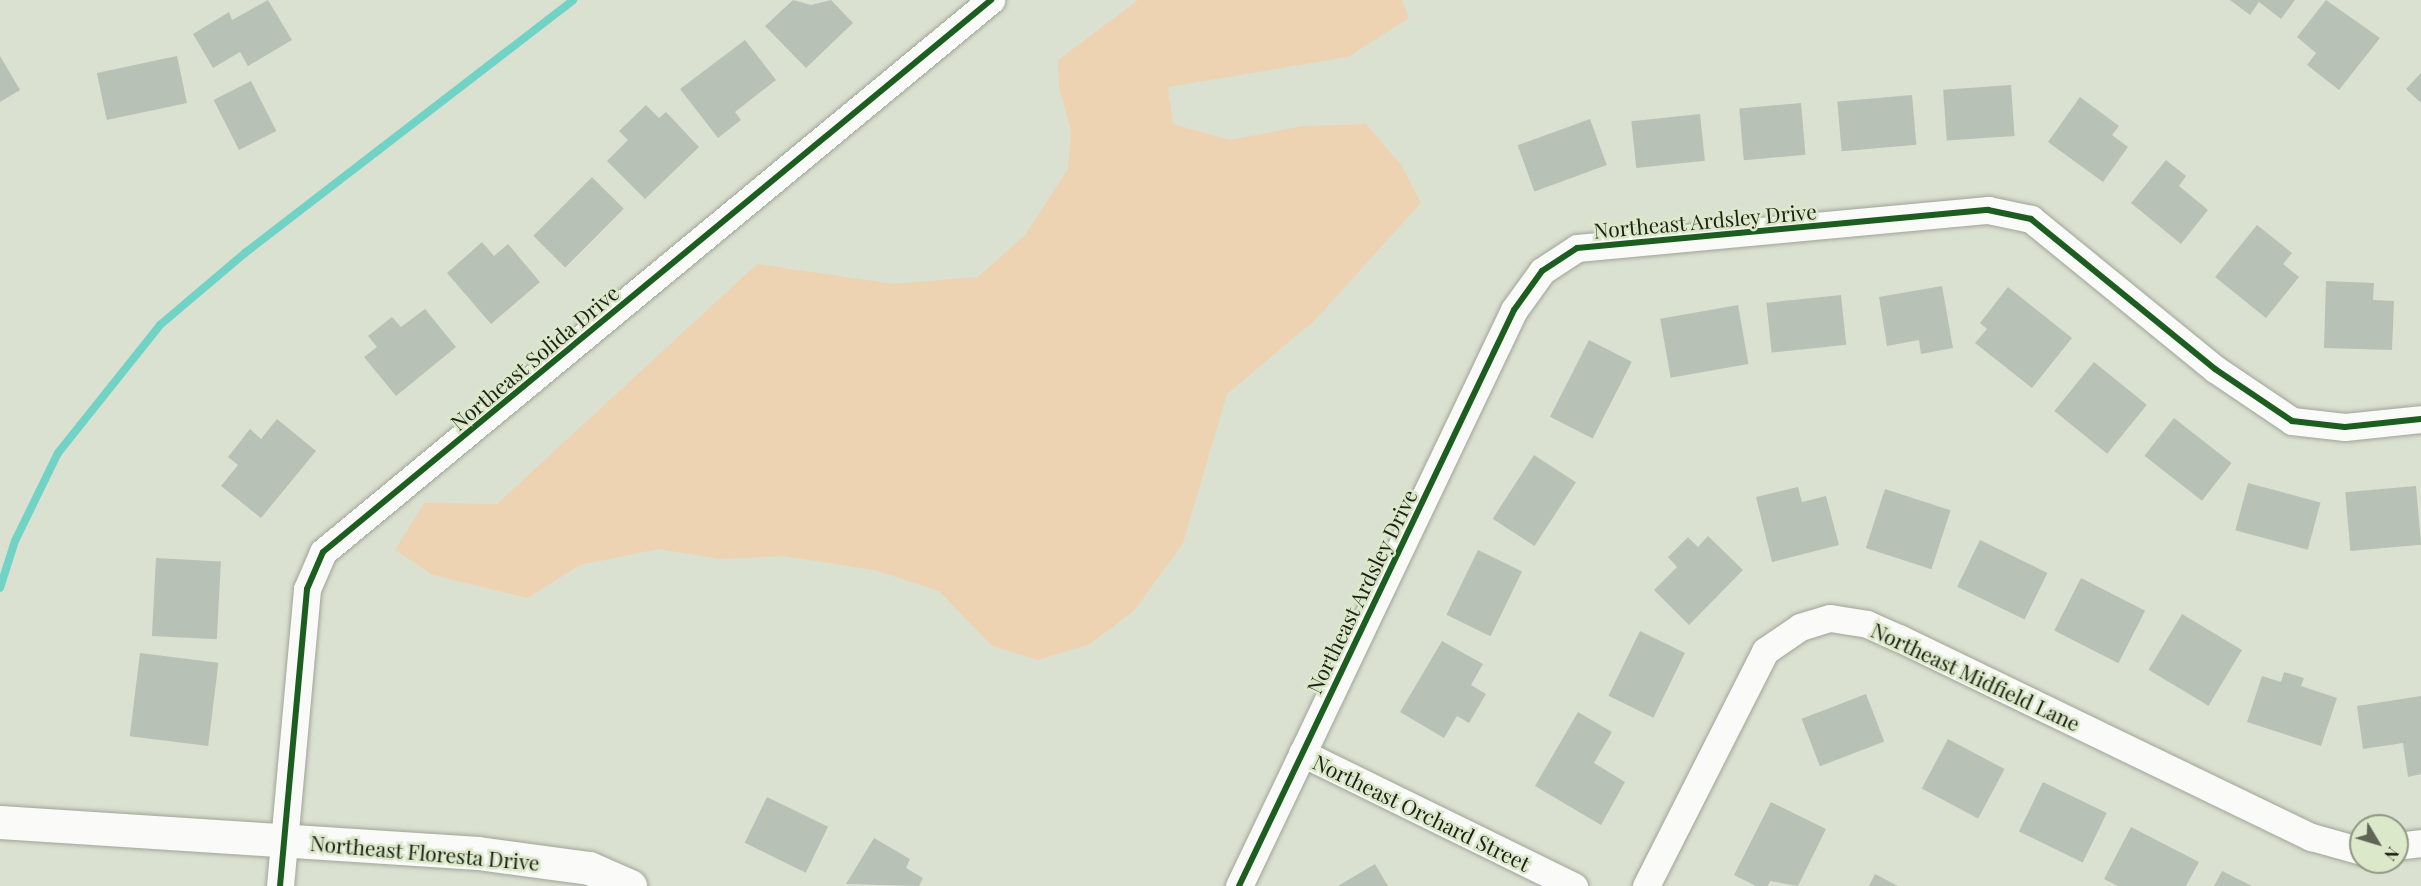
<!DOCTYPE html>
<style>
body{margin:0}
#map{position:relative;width:2421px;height:886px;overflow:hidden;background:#dbe1d1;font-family:"Playfair Display",serif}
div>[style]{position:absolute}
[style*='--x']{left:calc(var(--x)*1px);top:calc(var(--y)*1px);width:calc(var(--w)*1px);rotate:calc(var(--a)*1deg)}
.green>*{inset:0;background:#edd3b2}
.stream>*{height:8px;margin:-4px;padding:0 4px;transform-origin:4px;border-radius:4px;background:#71d3c6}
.building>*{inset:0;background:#b8c1b6;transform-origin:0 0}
.roads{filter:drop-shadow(0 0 2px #a0a498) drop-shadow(0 0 2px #a0a498)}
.street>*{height:27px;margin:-13.5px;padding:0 13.5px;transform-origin:13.5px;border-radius:13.5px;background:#fafaf8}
.secondary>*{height:33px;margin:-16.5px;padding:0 16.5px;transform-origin:16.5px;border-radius:16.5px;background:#fafaf8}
.cycleway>*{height:6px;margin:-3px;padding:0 3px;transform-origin:3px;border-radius:3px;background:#1b5e20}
span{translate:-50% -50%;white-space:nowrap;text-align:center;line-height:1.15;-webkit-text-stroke:5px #dce8ca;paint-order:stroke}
.street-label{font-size:21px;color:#1c2015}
.north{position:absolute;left:2349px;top:814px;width:60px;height:60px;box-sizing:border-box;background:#dce8ca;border:2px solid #8f9882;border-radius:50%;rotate:128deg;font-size:16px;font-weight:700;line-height:24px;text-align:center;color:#1c2015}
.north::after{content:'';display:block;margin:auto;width:21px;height:27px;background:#5f6457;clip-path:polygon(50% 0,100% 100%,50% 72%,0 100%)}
</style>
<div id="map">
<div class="green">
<div style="clip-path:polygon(1138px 0,1402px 0,1409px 18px,1348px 57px,1168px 87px,1173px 124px,1230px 140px,1303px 126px,1366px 124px,1402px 166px,1421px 203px,1315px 320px,1227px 394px,1183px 543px,1135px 610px,1090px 644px,1038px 660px,992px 646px,939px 591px,874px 570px,784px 556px,721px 559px,658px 549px,580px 565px,528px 598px,433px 575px,395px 550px,424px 503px,497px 504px,757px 264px,894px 284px,978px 277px,1025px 235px,1068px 169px,1071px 131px,1059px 87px,1058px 60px)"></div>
</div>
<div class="stream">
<div style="--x:0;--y:588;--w:49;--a:-72.3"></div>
<div style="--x:15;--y:541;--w:98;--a:-64"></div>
<div style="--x:58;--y:453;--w:164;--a:-51.4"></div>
<div style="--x:160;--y:325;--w:111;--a:-40.3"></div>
<div style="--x:245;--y:253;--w:414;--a:-37.6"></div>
</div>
<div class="building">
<div style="clip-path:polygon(268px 0,292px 40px,248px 66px,240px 52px,213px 68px,193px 34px,229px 12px,232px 20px)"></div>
<div style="clip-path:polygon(793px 0,811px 5px,831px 0,853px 23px,806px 68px,765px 26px)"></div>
<div style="clip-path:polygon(2230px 0,2295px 0,2281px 19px,2259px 2px,2250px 15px)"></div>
<div style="clip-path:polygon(2326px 0,2380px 38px,2339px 90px,2307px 65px,2316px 53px,2297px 37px)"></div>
<div style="clip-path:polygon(745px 40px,776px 80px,735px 112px,741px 120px,718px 138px,680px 89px)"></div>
<div style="clip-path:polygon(0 56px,20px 90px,0 102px)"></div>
<div style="left:177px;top:56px;width:48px;height:82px;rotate:78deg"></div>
<div style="clip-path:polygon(2421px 73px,2421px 103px,2406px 89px)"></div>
<div style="left:251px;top:81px;width:56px;height:42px;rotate:63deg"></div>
<div style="left:2011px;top:85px;width:51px;height:68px;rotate:86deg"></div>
<div style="left:1912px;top:95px;width:50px;height:75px;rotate:85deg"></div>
<div style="clip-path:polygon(2080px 97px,2119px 126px,2112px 135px,2128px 147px,2103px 182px,2048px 142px)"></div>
<div style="left:1801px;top:103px;width:52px;height:62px;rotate:85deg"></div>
<div style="clip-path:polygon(646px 105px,659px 118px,666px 112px,699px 147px,645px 199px,607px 161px,628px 140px,619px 131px)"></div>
<div style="left:1700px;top:114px;width:47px;height:69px;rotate:84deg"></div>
<div style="left:1590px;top:119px;width:49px;height:77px;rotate:70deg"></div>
<div style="clip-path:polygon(2166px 160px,2186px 176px,2179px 186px,2208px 210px,2181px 244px,2131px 203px)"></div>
<div style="left:592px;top:177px;width:45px;height:83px;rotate:45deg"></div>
<div style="clip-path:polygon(2257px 225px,2292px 253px,2283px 264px,2299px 277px,2266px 318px,2215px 277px)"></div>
<div style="clip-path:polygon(482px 242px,494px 256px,508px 244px,540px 282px,491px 324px,447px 273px)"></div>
<div style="clip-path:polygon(2326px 281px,2374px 283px,2373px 300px,2394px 301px,2392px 350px,2324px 348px)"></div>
<div style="clip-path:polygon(1942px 286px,1953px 348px,1921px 354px,1919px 340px,1887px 346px,1879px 297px)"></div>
<div style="clip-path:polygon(2008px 287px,2072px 338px,2032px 388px,1975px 343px,1987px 329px,1980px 323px)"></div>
<div style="left:1841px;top:295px;width:50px;height:75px;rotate:84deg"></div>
<div style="left:1738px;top:305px;width:60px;height:79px;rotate:80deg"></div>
<div style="clip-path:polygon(425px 309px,456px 347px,396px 396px,364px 357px,377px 347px,368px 336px,392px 317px,401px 327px)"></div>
<div style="left:1589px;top:340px;width:48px;height:86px;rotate:27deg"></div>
<div style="left:2094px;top:362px;width:68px;height:63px;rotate:39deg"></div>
<div style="left:2174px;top:418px;width:73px;height:48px;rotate:38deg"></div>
<div style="clip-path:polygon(277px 419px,316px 451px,261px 518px,221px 486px,238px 465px,228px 457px,250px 429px,261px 439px)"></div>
<div style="left:1534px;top:455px;width:50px;height:76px;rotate:33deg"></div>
<div style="left:2248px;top:483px;width:75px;height:49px;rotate:15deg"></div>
<div style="left:2416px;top:486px;width:59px;height:71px;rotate:85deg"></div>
<div style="clip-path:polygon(1798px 487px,1802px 502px,1826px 496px,1839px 545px,1772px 562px,1756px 497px)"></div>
<div style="left:1885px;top:489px;width:69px;height:62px;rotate:18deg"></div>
<div style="clip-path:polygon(1708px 536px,1743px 570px,1689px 625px,1654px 590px,1677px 567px,1668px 557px,1688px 537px,1698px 547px)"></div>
<div style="left:1980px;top:540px;width:75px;height:52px;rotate:26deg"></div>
<div style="left:1478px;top:550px;width:49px;height:72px;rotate:26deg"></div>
<div style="left:156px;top:558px;width:65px;height:78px;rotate:3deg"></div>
<div style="left:2081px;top:578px;width:72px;height:59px;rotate:27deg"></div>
<div style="left:2182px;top:614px;width:70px;height:65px;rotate:31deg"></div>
<div style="left:1640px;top:631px;width:50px;height:72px;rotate:26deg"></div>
<div style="clip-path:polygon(1442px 641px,1483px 664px,1471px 685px,1486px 694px,1469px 723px,1457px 716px,1444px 738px,1400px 712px)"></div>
<div style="left:140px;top:653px;width:79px;height:84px;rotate:7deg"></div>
<div style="clip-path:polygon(2284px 672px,2304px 678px,2301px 686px,2337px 698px,2321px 746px,2247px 722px,2262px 676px,2281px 682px)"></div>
<div style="left:1866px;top:694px;width:51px;height:69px;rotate:69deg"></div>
<div style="clip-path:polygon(2421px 696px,2421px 774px,2408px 777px,2403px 743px,2363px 749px,2357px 706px)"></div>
<div style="clip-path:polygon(1578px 712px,1612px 732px,1594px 763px,1625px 782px,1601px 825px,1535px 786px)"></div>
<div style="left:1948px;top:739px;width:64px;height:56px;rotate:28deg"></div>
<div style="left:2043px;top:782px;width:71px;height:55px;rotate:26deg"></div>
<div style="left:767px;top:797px;width:68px;height:51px;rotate:26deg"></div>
<div style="clip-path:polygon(1771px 802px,1826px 829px,1798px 886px,1770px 881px,1768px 886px,1756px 886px,1734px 875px)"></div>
<div style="clip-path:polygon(2131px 827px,2199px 862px,2186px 886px,2118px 886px,2104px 879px)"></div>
<div style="clip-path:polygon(874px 838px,910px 859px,906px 868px,923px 878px,919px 886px,846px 884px)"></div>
<div style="clip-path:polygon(1375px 864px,1388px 886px,1338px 886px)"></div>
<div style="clip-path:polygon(2222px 871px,2252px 886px,2214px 886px)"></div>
<div style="clip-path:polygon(1875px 874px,1898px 886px,1869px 886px)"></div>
</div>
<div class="roads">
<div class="street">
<div style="--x:1302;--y:753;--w:303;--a:26.1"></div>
<div style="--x:2397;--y:846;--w:24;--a:-7"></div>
<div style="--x:280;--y:886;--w:298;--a:-84.8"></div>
<div style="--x:307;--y:589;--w:40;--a:-66.6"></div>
<div style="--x:323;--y:552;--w:867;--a:-39.57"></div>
<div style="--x:1239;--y:886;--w:638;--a:-64.48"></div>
<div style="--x:1514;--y:310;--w:48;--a:-54.3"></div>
<div style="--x:1542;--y:271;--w:42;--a:-33.3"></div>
<div style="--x:1577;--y:248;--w:413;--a:-5.3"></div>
<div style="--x:1988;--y:210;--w:44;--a:11.8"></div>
<div style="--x:2031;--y:219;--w:237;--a:39.2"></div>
<div style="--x:2215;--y:369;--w:93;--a:34"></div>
<div style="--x:2292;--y:421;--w:53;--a:6.5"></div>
<div style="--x:2345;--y:427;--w:76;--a:-6"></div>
<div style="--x:1646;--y:886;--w:263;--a:-63.1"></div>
<div style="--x:1765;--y:651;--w:42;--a:-34.4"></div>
<div style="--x:1800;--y:627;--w:31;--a:-17"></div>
<div style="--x:1830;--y:618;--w:37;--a:9"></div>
<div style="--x:1867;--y:624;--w:35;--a:24"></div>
<div style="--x:1899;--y:638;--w:458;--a:25.8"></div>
<div style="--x:2311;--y:837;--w:52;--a:15.6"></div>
</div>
<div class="secondary">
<div style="--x:0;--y:822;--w:479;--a:3.7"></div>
<div style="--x:478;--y:853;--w:112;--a:7.7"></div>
<div style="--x:589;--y:868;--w:45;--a:23.7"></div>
</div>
</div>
<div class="cycleway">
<div style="--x:280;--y:886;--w:298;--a:-84.8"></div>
<div style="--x:307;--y:589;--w:40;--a:-66.6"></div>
<div style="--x:323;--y:552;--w:867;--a:-39.57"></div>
<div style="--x:1239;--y:886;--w:638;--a:-64.48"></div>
<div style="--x:1514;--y:310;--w:48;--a:-54.3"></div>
<div style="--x:1542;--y:271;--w:42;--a:-33.3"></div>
<div style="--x:1577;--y:248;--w:413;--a:-5.3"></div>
<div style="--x:1988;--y:210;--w:44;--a:11.8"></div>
<div style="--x:2031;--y:219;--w:237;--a:39.2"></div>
<div style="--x:2215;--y:369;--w:93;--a:34"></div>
<div style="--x:2292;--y:421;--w:53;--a:6.5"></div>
<div style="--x:2345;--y:427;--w:76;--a:-6"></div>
</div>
<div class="street-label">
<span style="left:1705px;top:220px;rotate:-5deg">Northeast Ardsley Drive</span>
<span style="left:534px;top:357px;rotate:-40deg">Northeast Solida Drive</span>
<span style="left:1361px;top:591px;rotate:-64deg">Northeast Ardsley Drive</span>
<span style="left:1976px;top:676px;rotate:25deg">Northeast Midfield Lane</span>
<span style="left:1422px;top:812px;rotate:26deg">Northeast Orchard Street</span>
<span style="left:425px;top:852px;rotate:5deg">Northeast Floresta Drive</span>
</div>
<div class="north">N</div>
</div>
